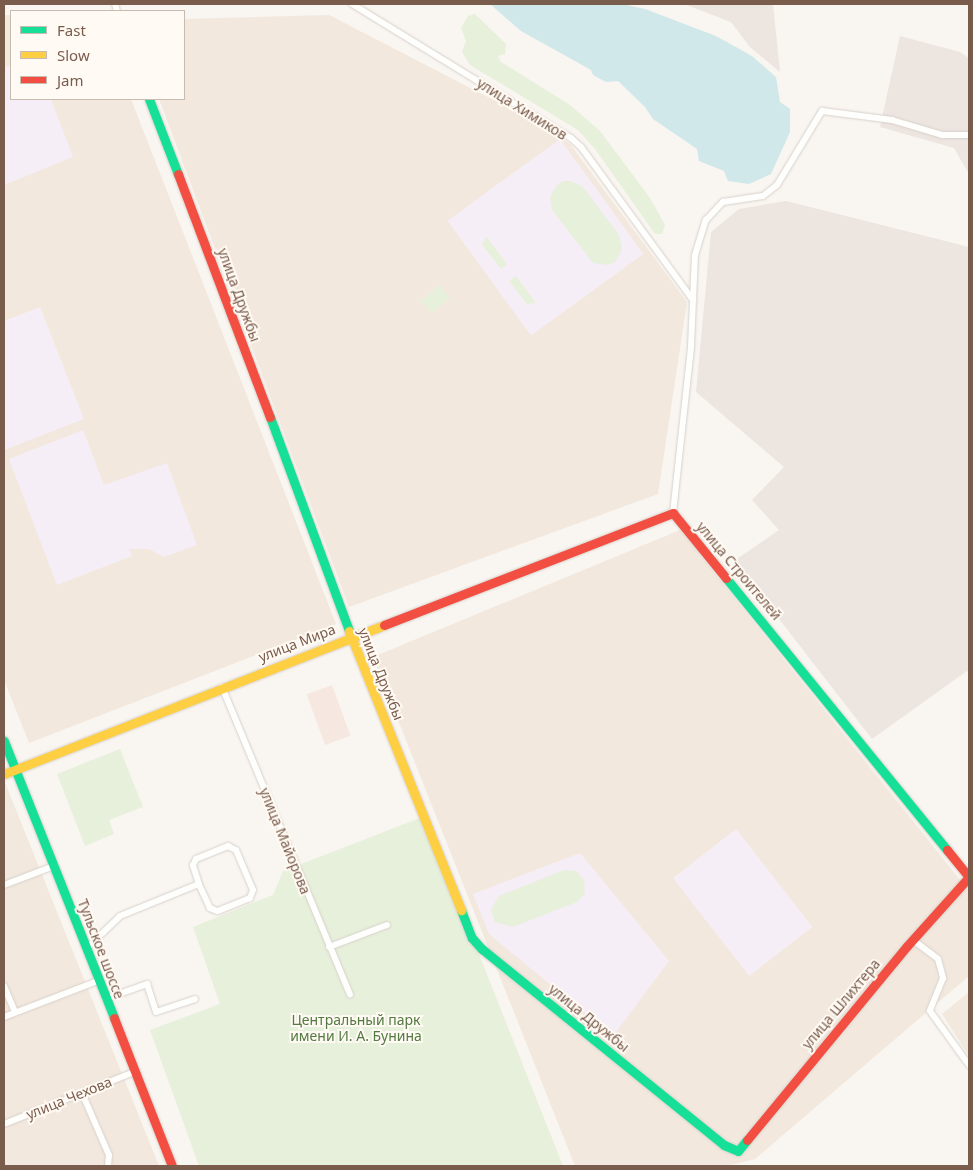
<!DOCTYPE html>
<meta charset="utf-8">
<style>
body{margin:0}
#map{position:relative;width:973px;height:1170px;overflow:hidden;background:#f9f5f0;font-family:"Noto Sans",sans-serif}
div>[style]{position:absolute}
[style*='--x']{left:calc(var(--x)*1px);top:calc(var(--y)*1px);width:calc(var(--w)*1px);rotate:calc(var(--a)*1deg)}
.residential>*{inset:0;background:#f2e8de}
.commercial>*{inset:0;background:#f6e8e1;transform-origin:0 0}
.industrial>*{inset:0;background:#ede5e0}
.education>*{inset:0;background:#f6eef6;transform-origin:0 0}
.green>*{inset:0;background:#e7f0db;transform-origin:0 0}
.water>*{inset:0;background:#d0e8ea}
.roads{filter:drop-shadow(0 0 1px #d7d1cb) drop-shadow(0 0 1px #d7d1cb)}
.street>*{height:6px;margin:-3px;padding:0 3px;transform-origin:3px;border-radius:3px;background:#fefefd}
.fast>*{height:9px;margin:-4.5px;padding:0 4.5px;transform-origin:4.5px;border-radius:4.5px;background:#16e098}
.slow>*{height:9px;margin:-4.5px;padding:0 4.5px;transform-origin:4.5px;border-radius:4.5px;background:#ffcf43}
.jam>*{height:9px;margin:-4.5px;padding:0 4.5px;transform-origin:4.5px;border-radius:4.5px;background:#f24e42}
span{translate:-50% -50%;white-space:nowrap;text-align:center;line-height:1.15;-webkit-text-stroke:4px #fffaf3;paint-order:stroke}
.street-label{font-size:14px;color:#7a5c4d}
.park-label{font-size:14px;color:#537a41}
.frame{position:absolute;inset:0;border:5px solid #7a5c4d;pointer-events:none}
.legend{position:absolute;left:10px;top:10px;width:175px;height:90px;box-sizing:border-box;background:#fffaf3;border:1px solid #cabbb1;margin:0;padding:6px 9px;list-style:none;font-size:15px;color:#7a5c4d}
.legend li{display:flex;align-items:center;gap:10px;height:25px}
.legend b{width:25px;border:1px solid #cabbb1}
</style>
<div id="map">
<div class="residential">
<div style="clip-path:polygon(4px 15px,11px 15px,11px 99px,131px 99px,336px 624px,29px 743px,4px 680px)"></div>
<div style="clip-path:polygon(329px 15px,538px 123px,570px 144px,687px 302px,658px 494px,349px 607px,159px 99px,184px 99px,184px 19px)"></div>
<div style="clip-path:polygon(680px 530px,969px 891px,969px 976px,755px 1159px,727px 1166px,575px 1166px,373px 657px)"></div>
<div style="clip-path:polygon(4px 780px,159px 1166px,4px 1166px)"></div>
<div style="clip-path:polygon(969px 992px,969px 1056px,942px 1014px)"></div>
</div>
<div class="commercial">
<div style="left:332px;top:685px;width:54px;height:27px;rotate:70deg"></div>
</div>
<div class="industrial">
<div style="clip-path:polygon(684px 4px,773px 4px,780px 72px,750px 47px,731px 22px)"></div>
<div style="clip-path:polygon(900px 36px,960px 52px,969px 58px,969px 174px,954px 148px,880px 127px)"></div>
<div style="clip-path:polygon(786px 201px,969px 247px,969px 673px,967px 671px,872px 739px,734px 561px,779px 530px,752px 500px,784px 467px,696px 392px,711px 232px,739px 209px)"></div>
</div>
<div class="education">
<div style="clip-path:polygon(11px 65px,11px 99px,51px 99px,73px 157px,4px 185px,4px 67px)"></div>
<div style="left:560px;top:139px;width:142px;height:139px;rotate:54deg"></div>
<div style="clip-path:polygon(40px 307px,84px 419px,4px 450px,4px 321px)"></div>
<div style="clip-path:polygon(83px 430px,104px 485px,167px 463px,197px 545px,164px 557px,149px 549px,129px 549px,132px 556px,57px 585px,9px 459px)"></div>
<div style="left:736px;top:829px;width:124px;height:80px;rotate:52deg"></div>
<div style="clip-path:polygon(580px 853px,669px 961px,613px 1036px,489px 934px,473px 894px)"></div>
</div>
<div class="green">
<div style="clip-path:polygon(475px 14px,506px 44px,505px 54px,498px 56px,501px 62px,570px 105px,600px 131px,650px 198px,665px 225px,662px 234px,655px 234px,595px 149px,578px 130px,470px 65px,462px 52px,466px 41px,461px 28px,468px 16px)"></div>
<div style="clip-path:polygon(563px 181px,571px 181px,583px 187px,619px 235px,622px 249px,615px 262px,608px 265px,593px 263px,552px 210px,550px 197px,557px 185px)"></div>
<div style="clip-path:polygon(486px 236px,507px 264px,501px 269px,482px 245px)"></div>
<div style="clip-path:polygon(516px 276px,536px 303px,527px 304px,509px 281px)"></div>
<div style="left:439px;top:285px;width:17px;height:24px;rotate:50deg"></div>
<div style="clip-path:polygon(120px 749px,143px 807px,109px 820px,114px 834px,85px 846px,57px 774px)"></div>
<div style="clip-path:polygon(420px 818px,444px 866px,563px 1166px,199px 1166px,150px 1030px,220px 1004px,193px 927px,273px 895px,283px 871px)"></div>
<div style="clip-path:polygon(564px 870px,576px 871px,584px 880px,585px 893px,577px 902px,513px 927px,495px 922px,491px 910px,499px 896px)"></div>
</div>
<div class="water">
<div style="clip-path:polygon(490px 4px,623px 4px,645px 9px,716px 36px,752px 56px,776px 77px,780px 102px,790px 109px,790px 132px,771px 174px,749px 184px,728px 181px,724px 171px,699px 161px,697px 149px,653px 119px,645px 107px,618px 81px,606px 82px,593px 75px,591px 70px,521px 31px)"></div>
</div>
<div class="roads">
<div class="street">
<div style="--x:115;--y:4;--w:7;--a:74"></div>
<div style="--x:352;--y:4;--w:257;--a:31.5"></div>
<div style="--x:571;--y:138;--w:13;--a:42"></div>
<div style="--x:581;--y:147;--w:190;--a:53.8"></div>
<div style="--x:673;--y:513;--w:168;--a:-83.8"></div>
<div style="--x:691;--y:346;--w:91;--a:-87.5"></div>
<div style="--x:695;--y:255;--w:37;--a:-73"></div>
<div style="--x:706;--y:220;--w:25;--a:-47"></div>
<div style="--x:723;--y:202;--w:40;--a:-8.5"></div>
<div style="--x:763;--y:196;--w:18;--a:-38"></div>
<div style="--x:777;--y:185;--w:87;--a:-58.7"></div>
<div style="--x:822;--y:111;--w:71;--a:7.3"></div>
<div style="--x:892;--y:120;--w:52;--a:16.7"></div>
<div style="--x:942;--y:135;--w:27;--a:0"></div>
<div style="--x:222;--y:687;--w:333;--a:67.4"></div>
<div style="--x:4;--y:885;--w:53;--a:-20.8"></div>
<div style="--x:913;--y:940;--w:31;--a:37"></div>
<div style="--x:938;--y:959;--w:20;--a:75"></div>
<div style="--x:943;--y:978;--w:35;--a:112"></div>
<div style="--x:930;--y:1011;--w:67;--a:54.2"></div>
<div style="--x:329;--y:947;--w:62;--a:-20.8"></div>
<div style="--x:86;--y:949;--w:47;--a:-44.1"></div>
<div style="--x:120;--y:916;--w:85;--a:-22.1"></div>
<div style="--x:199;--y:884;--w:20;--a:-108"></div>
<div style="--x:193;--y:865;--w:7;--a:-63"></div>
<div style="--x:196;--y:859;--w:35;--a:-22"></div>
<div style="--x:228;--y:846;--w:9;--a:27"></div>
<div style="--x:236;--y:850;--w:43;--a:67"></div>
<div style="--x:253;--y:890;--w:9;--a:111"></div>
<div style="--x:250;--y:898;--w:35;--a:158"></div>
<div style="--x:217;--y:911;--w:8;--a:-157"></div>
<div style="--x:210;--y:908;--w:26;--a:-115"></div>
<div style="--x:4;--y:986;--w:28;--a:67"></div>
<div style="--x:105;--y:999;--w:45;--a:-19.7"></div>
<div style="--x:147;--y:984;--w:29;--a:72"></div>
<div style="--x:156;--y:1012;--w:41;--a:-18.4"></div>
<div style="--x:4;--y:1017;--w:101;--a:-21"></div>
<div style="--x:82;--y:1093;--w:68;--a:66.5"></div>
<div style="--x:109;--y:1155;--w:11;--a:95"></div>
<div style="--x:4;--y:1124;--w:140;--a:-21.8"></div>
</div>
<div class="fast">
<div style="--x:149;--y:99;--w:80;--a:68.9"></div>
<div style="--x:270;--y:417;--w:228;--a:69.7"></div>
<div style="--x:726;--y:578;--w:350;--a:50.9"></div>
<div style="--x:4;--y:741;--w:298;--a:68.3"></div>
<div style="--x:461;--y:910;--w:30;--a:69"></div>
<div style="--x:472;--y:938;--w:15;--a:48"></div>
<div style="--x:482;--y:949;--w:311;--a:39"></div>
<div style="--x:724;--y:1145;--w:15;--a:23"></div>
<div style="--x:738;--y:1151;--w:14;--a:-51"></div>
</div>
<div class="slow">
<div style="--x:349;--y:631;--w:301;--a:68.1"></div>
<div style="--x:4;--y:774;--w:408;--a:-21.4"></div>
</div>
<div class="jam">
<div style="--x:178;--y:174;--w:260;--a:69.3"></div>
<div style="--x:384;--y:625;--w:310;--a:-21.2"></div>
<div style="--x:673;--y:513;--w:84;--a:50.8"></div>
<div style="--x:114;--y:1018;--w:159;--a:68.6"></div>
<div style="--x:747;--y:1140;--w:251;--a:-50.5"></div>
<div style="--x:907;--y:946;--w:93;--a:-48.1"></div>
<div style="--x:969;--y:877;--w:35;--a:-129"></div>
</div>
</div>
<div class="street-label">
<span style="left:522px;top:109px;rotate:32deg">улица Химиков</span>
<span style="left:239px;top:295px;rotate:70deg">улица Дружбы</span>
<span style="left:739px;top:571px;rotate:50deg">улица Строителей</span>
<span style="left:297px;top:643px;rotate:-21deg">улица Мира</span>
<span style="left:381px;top:674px;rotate:68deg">улица Дружбы</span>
<span style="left:285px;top:841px;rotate:68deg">улица Майорова</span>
<span style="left:101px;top:949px;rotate:69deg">Тульское шоссе</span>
<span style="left:841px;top:1004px;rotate:-50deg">улица Шлихтера</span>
<span style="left:589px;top:1018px;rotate:39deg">улица Дружбы</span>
<span style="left:69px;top:1098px;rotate:-22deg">улица Чехова</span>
</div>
<div class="park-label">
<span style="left:356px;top:1028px">Центральный парк<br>имени И. А. Бунина</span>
</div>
<div class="frame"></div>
<ul class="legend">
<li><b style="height:6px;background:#16e098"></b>Fast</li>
<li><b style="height:6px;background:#ffcf43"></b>Slow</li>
<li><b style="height:6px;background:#f24e42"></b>Jam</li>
</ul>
</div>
